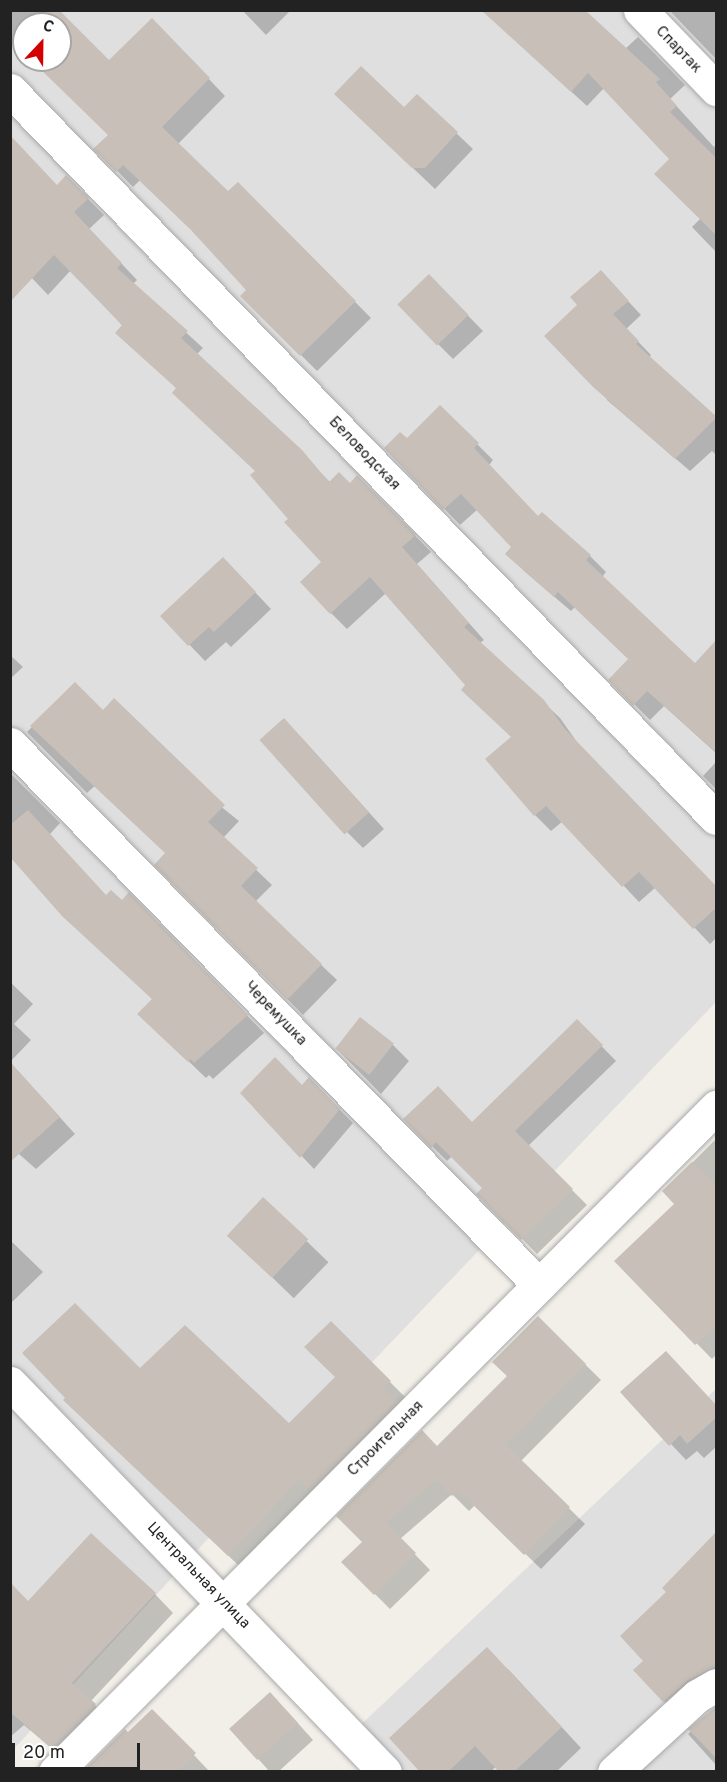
<!DOCTYPE html>
<meta charset="utf-8">
<style>
body{margin:0}
#map{position:relative;width:727px;height:1782px;overflow:hidden;background:#f2efe9;font-family:Overpass,sans-serif}
div>[style]{position:absolute}
[style*='--x']{left:calc(var(--x)*1px);top:calc(var(--y)*1px);width:calc(var(--w)*1px);rotate:calc(var(--a)*1deg)}
.residential>*{inset:0;background:#e0dfdf}
.shadow>*{inset:0;background:#0003;transform-origin:0 0}
.building>*{inset:0;background:#c7bfb8;transform-origin:0 0}
.roads{filter:drop-shadow(0 0 2px #a9a9a9) drop-shadow(0 0 2px #a9a9a9)}
.street>*{height:33px;margin:-16.5px;padding:0 16.5px;transform-origin:16.5px;border-radius:16.5px;background:#fff}
span{translate:-50% -50%;white-space:nowrap;text-align:center;line-height:1.15;-webkit-text-stroke:5px #fff;paint-order:stroke}
.street-label{font-size:15px;color:#222}
.frame{position:absolute;inset:0;border:12px solid #222;pointer-events:none}
.north{position:absolute;left:12px;top:12px;width:60px;height:60px;box-sizing:border-box;background:#fff;border:2px solid #a7a7a7;border-radius:50%;rotate:22deg;font-size:16px;font-weight:700;line-height:24px;text-align:center;color:#222}
.north::after{content:'';display:block;margin:auto;width:21px;height:27px;background:#d40000;clip-path:polygon(50% 0,100% 100%,50% 72%,0 100%)}
.scale{position:absolute;left:12px;top:1743px;width:128px;height:27px;box-sizing:border-box;border:3px solid #222;border-top:0;padding-left:8px;font-size:18px;line-height:21px;white-space:nowrap;color:#222;-webkit-text-stroke:4px #fff;paint-order:stroke}
</style>
<div id="map">
<div class="residential">
<div style="clip-path:polygon(evenodd,11px 11px,716px 11px,716px 1002px,336px 1400px,11px 1752px,11px 11px,24px 24px,60px 24px,60px 60px,24px 60px,24px 24px)"></div>
<div style="clip-path:polygon(716px 1389px,716px 1771px,385px 1771px,350px 1735px)"></div>
</div>
<div class="shadow">
<div style="clip-path:polygon(10px 10px,57px 10px,109px 62px,168px 36px,225px 96px,178px 144px,228px 193px,238px 184px,371px 318px,317px 371px,242px 296px,248px 290px,196px 234px,140px 180px,133px 187px,96px 149px,110px 135px,33px 60px,60px 60px,60px 24px,24px 24px,24px 51px,10px 38px)"></div>
<div style="clip-path:polygon(242px 10px,288px 10px,289px 12px,266px 35px)"></div>
<div style="clip-path:polygon(482px 10px,625px 49px,638px 37px,654px 53px,685px 85px,670px 99px,714px 147px,716px 145px,716px 252px,692px 227px,701px 218px,671px 159px,604px 88px,587px 106px)"></div>
<div style="clip-path:polygon(669px 10px,716px 10px,716px 56px,715px 58px)"></div>
<div style="clip-path:polygon(417px 96px,473px 149px,435px 189px,352px 110px,404px 110px)"></div>
<div style="clip-path:polygon(66px 177px,104px 215px,89px 229px,137px 280px,133px 284px,203px 348px,197px 354px,330px 482px,350px 484px,357px 477px,431px 552px,417px 564px,484px 640px,480px 643px,560px 718px,579px 745px,716px 889px,716px 938px,710px 944px,656px 887px,639px 902px,563px 821px,551px 831px,535px 815px,487px 760px,513px 737px,386px 593px,347px 629px,331px 613px,324px 562px,257px 471px,71px 270px,48px 295px,10px 255px)"></div>
<div style="clip-path:polygon(601px 272px,641px 315px,626px 329px,651px 355px,649px 358px,716px 419px,716px 455px,712px 451px,690px 471px,607px 400px,579px 305px)"></div>
<div style="clip-path:polygon(445px 292px,483px 331px,453px 359px,437px 343px)"></div>
<div style="clip-path:polygon(440px 407px,493px 460px,489px 465px,539px 518px,590px 556px,606px 572px,602px 577px,695px 665px,716px 642px,716px 753px,664px 706px,650px 720px,610px 680px,630px 659px,575px 607px,571px 611px,523px 570px,513px 547px,478px 509px,460px 525px,386px 448px,407px 440px)"></div>
<div style="clip-path:polygon(239px 575px,271px 609px,231px 647px,226px 642px,205px 661px,162px 616px)"></div>
<div style="clip-path:polygon(10px 655px,23px 667px,10px 679px)"></div>
<div style="clip-path:polygon(75px 684px,103px 712px,239px 821px,223px 838px,272px 885px,255px 902px,337px 980px,303px 1015px,156px 865px,167px 853px,97px 784px,87px 793px,27px 732px)"></div>
<div style="clip-path:polygon(300px 736px,384px 829px,363px 848px,347px 832px)"></div>
<div style="clip-path:polygon(716px 762px,716px 789px,703px 776px)"></div>
<div style="clip-path:polygon(10px 773px,60px 823px,50px 834px,106px 897px,122px 902px,129px 895px,264px 1033px,213px 1079px,209px 1075px,206px 1078px,157px 1031px,153px 1000px,10px 855px)"></div>
<div style="clip-path:polygon(10px 982px,33px 1004px,14px 1024px,31px 1040px,10px 1062px)"></div>
<div style="clip-path:polygon(577px 1021px,616px 1061px,528px 1146px,587px 1205px,537px 1254px,478px 1194px,484px 1188px,452px 1156px,447px 1161px,405px 1119px,472px 1124px)"></div>
<div style="clip-path:polygon(393px 1045px,409px 1061px,381px 1094px,336px 1048px)"></div>
<div style="clip-path:polygon(10px 1062px,75px 1134px,36px 1169px,10px 1146px)"></div>
<div style="clip-path:polygon(309px 1079px,353px 1123px,314px 1169px,242px 1093px,302px 1087px)"></div>
<div style="clip-path:polygon(716px 1139px,716px 1355px,712px 1359px,616px 1261px,676px 1204px,664px 1191px)"></div>
<div style="left:263px;top:1199px;width:91px;height:50px;rotate:44deg"></div>
<div style="clip-path:polygon(10px 1240px,43px 1272px,10px 1304px)"></div>
<div style="clip-path:polygon(538px 1318px,601px 1380px,521px 1461px,585px 1524px,541px 1569px,475px 1505px,469px 1511px,452px 1494px,400px 1539px,430px 1570px,390px 1609px,343px 1562px,364px 1542px,437px 1447px,509px 1377px)"></div>
<div style="clip-path:polygon(331px 1323px,413px 1405px,252px 1578px,89px 1424px,140px 1370px,289px 1425px,337px 1377px)"></div>
<div style="clip-path:polygon(622px 1392px,716px 1407px,716px 1447px,704px 1458px,697px 1451px,686px 1460px)"></div>
<div style="clip-path:polygon(716px 1548px,716px 1689px,680px 1717px,664px 1701px,645px 1661px)"></div>
<div style="clip-path:polygon(155px 1594px,173px 1613px,91px 1701px,114px 1724px,72px 1766px,24px 1725px,10px 1737px,10px 1612px,28px 1603px)"></div>
<div style="clip-path:polygon(508px 1669px,581px 1748px,556px 1772px,501px 1772px,496px 1766px,491px 1772px,422px 1772px)"></div>
<div style="clip-path:polygon(286px 1710px,313px 1740px,278px 1772px,270px 1772px,231px 1729px)"></div>
<div style="clip-path:polygon(716px 1710px,716px 1765px,688px 1734px)"></div>
<div style="clip-path:polygon(152px 1711px,210px 1772px,84px 1772px,128px 1734px)"></div>
</div>
<div class="building">
<div style="clip-path:polygon(46px 10px,59px 10px,109px 60px,152px 18px,210px 78px,162px 127px,228px 191px,238px 182px,356px 301px,300px 356px,240px 296px,246px 290px,191px 230px,123px 165px,116px 172px,93px 149px,108px 135px,31px 60px,60px 60px,60px 24px,33px 24px)"></div>
<div style="clip-path:polygon(481px 10px,585px 10px,660px 79px,656px 82px,677px 106px,670px 112px,717px 159px,717px 236px,654px 174px,669px 159px,588px 73px,571px 92px)"></div>
<div style="clip-path:polygon(361px 66px,404px 107px,417px 94px,458px 132px,425px 168px,412px 168px,334px 94px)"></div>
<div style="clip-path:polygon(10px 135px,57px 185px,66px 175px,89px 198px,74px 212px,122px 263px,117px 268px,188px 331px,181px 338px,302px 450px,329px 482px,339px 472px,350px 483px,357px 475px,416px 535px,402px 547px,469px 623px,464px 627px,544px 700px,565px 729px,717px 887px,717px 907px,693px 929px,639px 872px,622px 887px,546px 806px,534px 816px,485px 759px,511px 737px,461px 690px,465px 685px,370px 577px,330px 614px,300px 582px,321px 562px,284px 522px,288px 519px,250px 475px,255px 471px,172px 393px,176px 388px,115px 333px,122px 325px,54px 255px,10px 302px)"></div>
<div style="clip-path:polygon(601px 270px,629px 301px,613px 314px,639px 341px,636px 344px,717px 417px,675px 459px,592px 386px,544px 336px,577px 305px,570px 297px)"></div>
<div style="left:429px;top:274px;width:57px;height:44px;rotate:46deg"></div>
<div style="clip-path:polygon(440px 405px,479px 443px,474px 448px,538px 516px,542px 512px,591px 555px,586px 560px,695px 663px,717px 639px,717px 753px,647px 691px,633px 706px,608px 680px,628px 659px,558px 592px,554px 597px,505px 554px,511px 547px,461px 494px,443px 510px,384px 448px,400px 432px,407px 438px)"></div>
<div style="clip-path:polygon(223px 557px,256px 592px,214px 632px,209px 627px,188px 646px,160px 616px)"></div>
<div style="clip-path:polygon(75px 682px,103px 710px,114px 698px,225px 805px,208px 822px,258px 868px,241px 886px,322px 964px,287px 1000px,154px 865px,165px 853px,30px 726px)"></div>
<div style="left:284px;top:718px;width:127px;height:33px;rotate:48deg"></div>
<div style="clip-path:polygon(28px 810px,106px 895px,111px 890px,122px 900px,129px 892px,248px 1015px,194px 1063px,191px 1059px,188px 1062px,137px 1014px,152px 999px,62px 916px,10px 857px,10px 825px)"></div>
<div style="left:360px;top:1017px;width:43px;height:40px;rotate:38deg"></div>
<div style="clip-path:polygon(577px 1019px,603px 1045px,515px 1131px,573px 1189px,521px 1240px,476px 1194px,482px 1188px,436px 1142px,431px 1148px,403px 1119px,438px 1086px,472px 1122px)"></div>
<div style="clip-path:polygon(275px 1057px,302px 1085px,309px 1077px,340px 1109px,300px 1158px,240px 1093px)"></div>
<div style="clip-path:polygon(10px 1062px,60px 1117px,10px 1162px)"></div>
<div style="clip-path:polygon(692px 1162px,717px 1186px,717px 1325px,695px 1345px,614px 1261px,674px 1204px,662px 1191px)"></div>
<div style="left:263px;top:1197px;width:62px;height:53px;rotate:43deg"></div>
<div style="clip-path:polygon(75px 1303px,140px 1368px,185px 1325px,289px 1423px,335px 1377px,304px 1347px,331px 1321px,391px 1381px,383px 1389px,396px 1403px,309px 1490px,299px 1480px,228px 1556px,63px 1400px,65px 1398px,22px 1353px)"></div>
<div style="clip-path:polygon(538px 1316px,586px 1364px,506px 1445px,570px 1507px,524px 1555px,458px 1490px,452px 1496px,436px 1480px,386px 1523px,416px 1553px,374px 1595px,341px 1562px,362px 1542px,336px 1516px,422px 1430px,437px 1446px,507px 1376px,492px 1362px)"></div>
<div style="clip-path:polygon(666px 1351px,717px 1406px,717px 1417px,687px 1444px,680px 1435px,669px 1446px,620px 1392px)"></div>
<div style="clip-path:polygon(717px 1531px,717px 1666px,688px 1680px,663px 1702px,633px 1670px,643px 1661px,620px 1636px,666px 1592px,662px 1588px)"></div>
<div style="clip-path:polygon(91px 1533px,156px 1593px,72px 1683px,96px 1704px,52px 1748px,10px 1712px,10px 1582px,28px 1601px)"></div>
<div style="clip-path:polygon(487px 1647px,562px 1727px,514px 1772px,499px 1772px,475px 1746px,448px 1772px,420px 1772px,389px 1738px)"></div>
<div style="left:270px;top:1692px;width:42px;height:55px;rotate:48deg"></div>
<div style="clip-path:polygon(717px 1706px,717px 1759px,688px 1729px)"></div>
<div style="clip-path:polygon(152px 1709px,196px 1753px,178px 1772px,82px 1772px,125px 1729px,128px 1732px)"></div>
</div>
<div class="roads">
<div class="street">
<div style="--x:640;--y:10;--w:110;--a:46.1"></div>
<div style="--x:10;--y:90;--w:1014;--a:45.88"></div>
<div style="--x:10;--y:744;--w:757;--a:45.64"></div>
<div style="--x:10;--y:1383;--w:540;--a:46.05"></div>
<div style="--x:55;--y:1772;--w:938;--a:-45.17"></div>
<div style="--x:614;--y:1772;--w:113;--a:-42.5"></div>
<div style="--x:697;--y:1696;--w:22;--a:-30"></div>
</div>
</div>
<div class="street-label">
<span style="left:678px;top:50px;rotate:46deg">Спартак</span>
<span style="left:364px;top:454px;rotate:46deg">Беловодская</span>
<span style="left:275px;top:1014px;rotate:46deg">Черемушка</span>
<span style="left:386px;top:1439px;rotate:-45deg">Строительная</span>
<span style="left:198px;top:1576px;rotate:46deg">Центральная улица</span>
</div>
<div class="frame"></div>
<div class="north">С</div>
<div class="scale">20 m</div>
</div>
